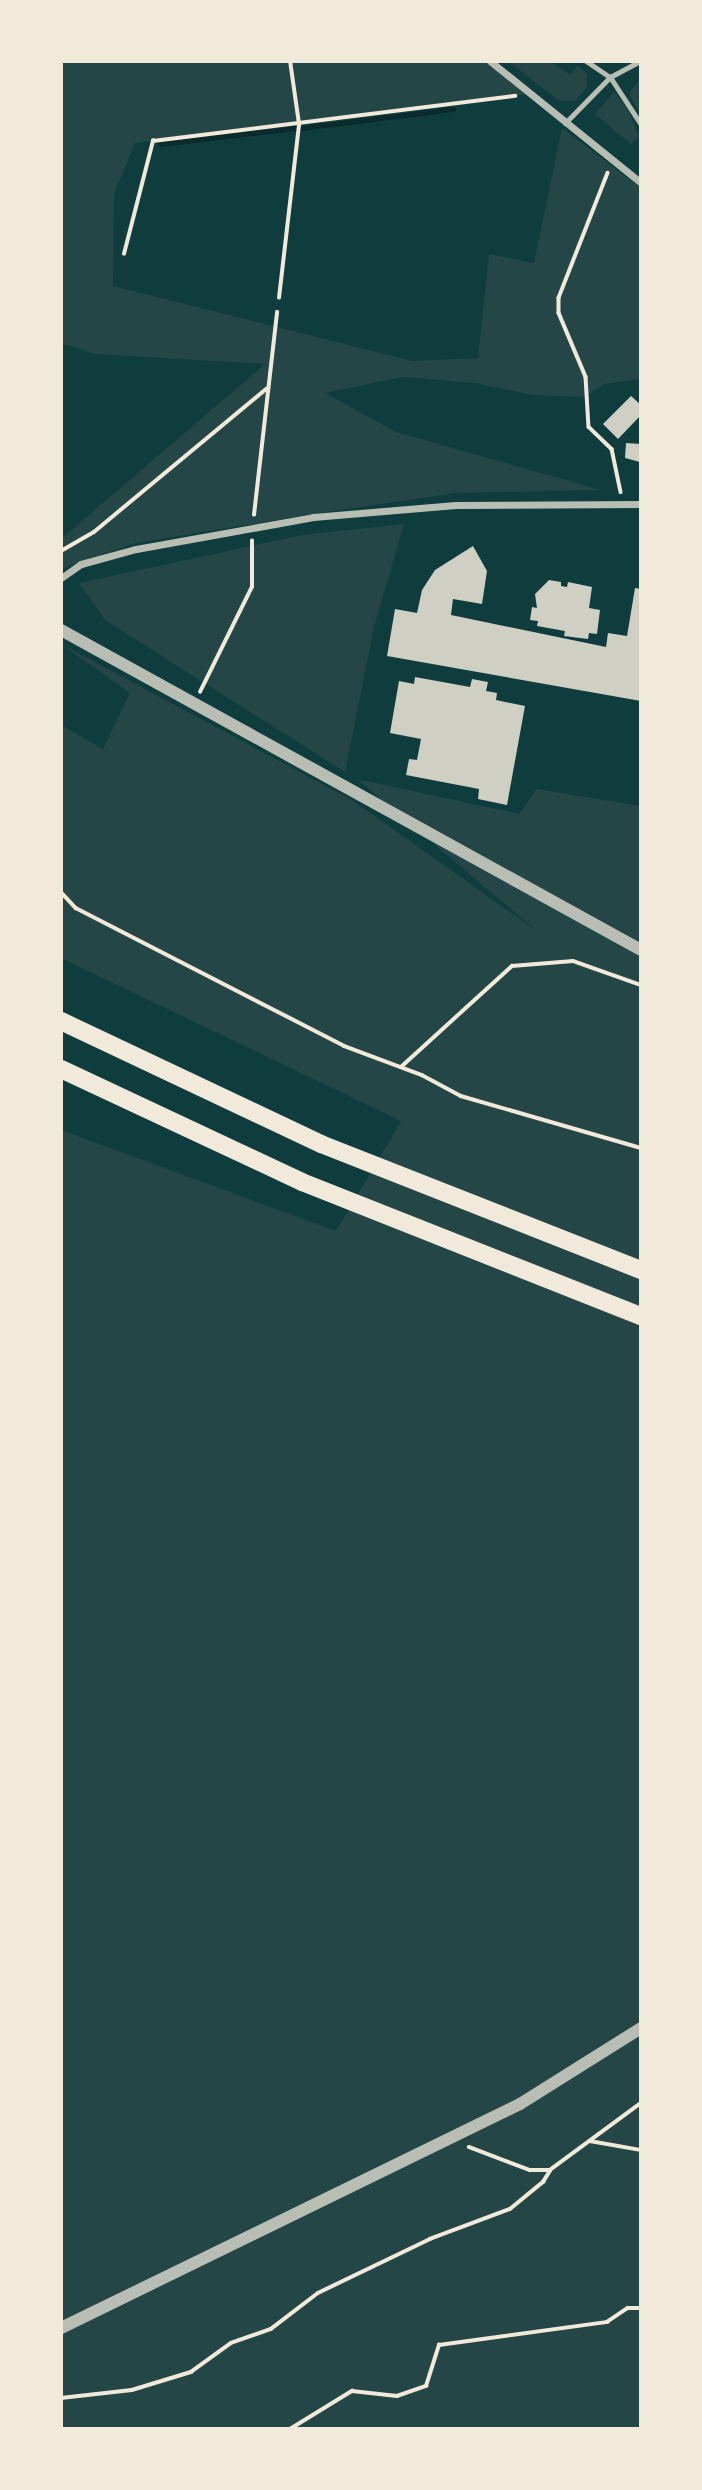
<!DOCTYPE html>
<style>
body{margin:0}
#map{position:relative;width:702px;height:2490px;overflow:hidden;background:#0f3d3e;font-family:Lato,sans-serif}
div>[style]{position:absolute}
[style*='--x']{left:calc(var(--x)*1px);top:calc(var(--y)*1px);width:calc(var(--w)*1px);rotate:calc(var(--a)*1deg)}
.green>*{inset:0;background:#244646}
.stream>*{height:5px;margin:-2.5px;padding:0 2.5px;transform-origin:2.5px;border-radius:2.5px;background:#0a2a2b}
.building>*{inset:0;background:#cfcfc3}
.path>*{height:3.5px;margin:-1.75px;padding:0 1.75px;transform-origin:1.75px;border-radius:1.75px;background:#f1e9da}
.service>*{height:5px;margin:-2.5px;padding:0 2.5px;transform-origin:2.5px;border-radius:2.5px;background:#b8beb3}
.minor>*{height:7px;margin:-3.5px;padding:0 3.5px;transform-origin:3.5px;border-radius:3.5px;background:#b8beb3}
.tertiary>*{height:12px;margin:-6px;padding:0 6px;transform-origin:6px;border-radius:6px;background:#b8beb3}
.trunk>*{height:18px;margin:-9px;padding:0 9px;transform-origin:9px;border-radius:9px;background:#f1e9da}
span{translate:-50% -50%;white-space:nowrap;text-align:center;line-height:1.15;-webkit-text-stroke:5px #f1e9da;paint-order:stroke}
.frame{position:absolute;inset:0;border:63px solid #f1e9da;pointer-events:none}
</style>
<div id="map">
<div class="green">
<div style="clip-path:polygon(61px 61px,489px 61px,528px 94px,135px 143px,114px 194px,113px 286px,412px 361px,478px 358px,489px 254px,534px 263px,562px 128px,641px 188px,641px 379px,604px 384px,584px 397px,533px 395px,475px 383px,403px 377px,325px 393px,396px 432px,601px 490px,455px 493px,314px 514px,135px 543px,61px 569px,61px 539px,265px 364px,96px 354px,61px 343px)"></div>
<div style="clip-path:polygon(508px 61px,549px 61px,571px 75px,578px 65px,587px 74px,587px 87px,575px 101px,559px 101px)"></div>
<div style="clip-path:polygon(641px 79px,641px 117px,629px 93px)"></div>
<div style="clip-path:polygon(614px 92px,627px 108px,639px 136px,631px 144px,595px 114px)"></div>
<div style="clip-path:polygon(404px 524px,374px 627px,345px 772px,105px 620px,79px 583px,302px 535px)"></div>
<div style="clip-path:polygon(61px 644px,352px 800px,537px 931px,357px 779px,519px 814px,536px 789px,641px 806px,641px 2429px,61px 2429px,61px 1130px,336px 1231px,401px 1121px,61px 958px,61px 725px,103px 749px,130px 693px)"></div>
</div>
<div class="stream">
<div style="--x:301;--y:128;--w:153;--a:-7.1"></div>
<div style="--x:160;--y:144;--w:137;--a:-6.7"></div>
</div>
<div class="building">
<div style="clip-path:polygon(631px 396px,641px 405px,641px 415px,618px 439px,603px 424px)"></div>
<div style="clip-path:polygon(626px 443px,641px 444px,640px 462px,625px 458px)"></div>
<div style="clip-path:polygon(473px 546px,487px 571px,482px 604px,453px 599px,451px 615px,606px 647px,608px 633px,627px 636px,635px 588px,641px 589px,641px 701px,387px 656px,395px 609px,417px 613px,422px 590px,435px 570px)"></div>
<div style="clip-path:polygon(549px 580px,561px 582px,561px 586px,567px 587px,568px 582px,592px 587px,589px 608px,600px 610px,597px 634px,589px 633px,588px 639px,564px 636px,565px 631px,537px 626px,538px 621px,530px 620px,532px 607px,537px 608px,535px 594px)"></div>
<div style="clip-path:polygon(415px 677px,470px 687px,472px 679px,488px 682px,486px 691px,497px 693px,496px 700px,525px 706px,507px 805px,478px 799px,479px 789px,406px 775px,409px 759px,417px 760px,421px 739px,390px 733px,399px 681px,414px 684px)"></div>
</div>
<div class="path">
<div style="--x:608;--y:173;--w:134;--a:111.4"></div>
<div style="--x:559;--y:298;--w:15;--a:90"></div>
<div style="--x:559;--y:313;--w:69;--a:67.1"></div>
<div style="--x:586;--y:377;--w:50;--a:86.6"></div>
<div style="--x:589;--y:427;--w:32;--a:44"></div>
<div style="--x:612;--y:449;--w:44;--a:78.2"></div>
<div style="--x:124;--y:254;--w:117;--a:-75.6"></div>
<div style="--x:153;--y:141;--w:365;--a:-7.1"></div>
<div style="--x:279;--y:298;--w:175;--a:-83.4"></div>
<div style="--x:299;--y:124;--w:64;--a:-98.1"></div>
<div style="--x:254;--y:515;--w:204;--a:-83.5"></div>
<div style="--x:61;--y:551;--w:38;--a:-30"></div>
<div style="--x:94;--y:532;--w:224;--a:-39.7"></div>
<div style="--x:200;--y:692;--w:117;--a:-63.7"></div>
<div style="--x:252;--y:587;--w:46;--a:-90"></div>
<div style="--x:61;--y:892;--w:22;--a:47"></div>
<div style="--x:76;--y:908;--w:301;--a:27.2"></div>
<div style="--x:344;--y:1046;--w:83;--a:20.4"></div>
<div style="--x:422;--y:1075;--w:44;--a:28.3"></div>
<div style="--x:461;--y:1096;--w:187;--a:16.1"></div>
<div style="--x:401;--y:1067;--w:150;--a:-42.3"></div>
<div style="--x:512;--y:966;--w:61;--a:-4.7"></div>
<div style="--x:573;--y:961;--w:72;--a:19.4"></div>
<div style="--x:590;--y:2141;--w:52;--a:10"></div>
<div style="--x:469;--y:2147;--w:65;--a:20.7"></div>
<div style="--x:530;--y:2170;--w:20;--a:0"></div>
<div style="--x:550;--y:2170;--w:113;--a:-36.4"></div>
<div style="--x:61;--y:2398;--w:71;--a:-6.4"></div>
<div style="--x:132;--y:2390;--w:62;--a:-17"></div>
<div style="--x:191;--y:2372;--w:49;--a:-35.9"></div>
<div style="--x:231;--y:2343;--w:42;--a:-19.3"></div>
<div style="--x:271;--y:2329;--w:59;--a:-37.5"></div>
<div style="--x:318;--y:2293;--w:124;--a:-25.7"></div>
<div style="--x:430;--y:2239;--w:85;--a:-20.6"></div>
<div style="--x:510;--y:2209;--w:43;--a:-39.3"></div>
<div style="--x:543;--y:2182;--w:13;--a:-58"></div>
<div style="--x:290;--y:2429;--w:73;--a:-31.5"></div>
<div style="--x:352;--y:2391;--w:45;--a:6.3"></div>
<div style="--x:397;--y:2396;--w:31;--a:-19"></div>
<div style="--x:426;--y:2386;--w:43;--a:-72.4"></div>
<div style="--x:439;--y:2345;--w:170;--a:-7.8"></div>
<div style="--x:607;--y:2322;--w:25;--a:-34"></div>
<div style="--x:628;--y:2308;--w:13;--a:0"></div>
</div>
<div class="service">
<div style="--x:586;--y:61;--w:29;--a:34"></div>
<div style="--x:610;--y:77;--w:55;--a:56.9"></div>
<div style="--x:565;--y:123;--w:64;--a:-45.6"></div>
<div style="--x:610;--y:77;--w:34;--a:-28"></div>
</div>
<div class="minor">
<div style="--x:490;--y:61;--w:194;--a:38.9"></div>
<div style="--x:61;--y:578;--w:24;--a:-35"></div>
<div style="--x:81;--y:564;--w:57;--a:-15.3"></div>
<div style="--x:136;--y:549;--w:180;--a:-10.2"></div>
<div style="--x:313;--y:517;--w:143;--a:-4.8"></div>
<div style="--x:455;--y:505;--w:186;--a:-0.3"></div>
</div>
<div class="tertiary">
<div style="--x:61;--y:630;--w:662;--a:28.89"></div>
<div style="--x:61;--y:2328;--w:511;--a:-26.01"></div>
<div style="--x:520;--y:2104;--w:143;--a:-32.1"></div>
</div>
<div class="trunk">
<div style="--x:61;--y:1021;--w:288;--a:25.3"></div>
<div style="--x:321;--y:1144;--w:344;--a:21.5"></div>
<div style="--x:61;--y:1069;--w:266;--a:25.1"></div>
<div style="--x:302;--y:1182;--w:365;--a:21.6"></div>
</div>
<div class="frame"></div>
</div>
